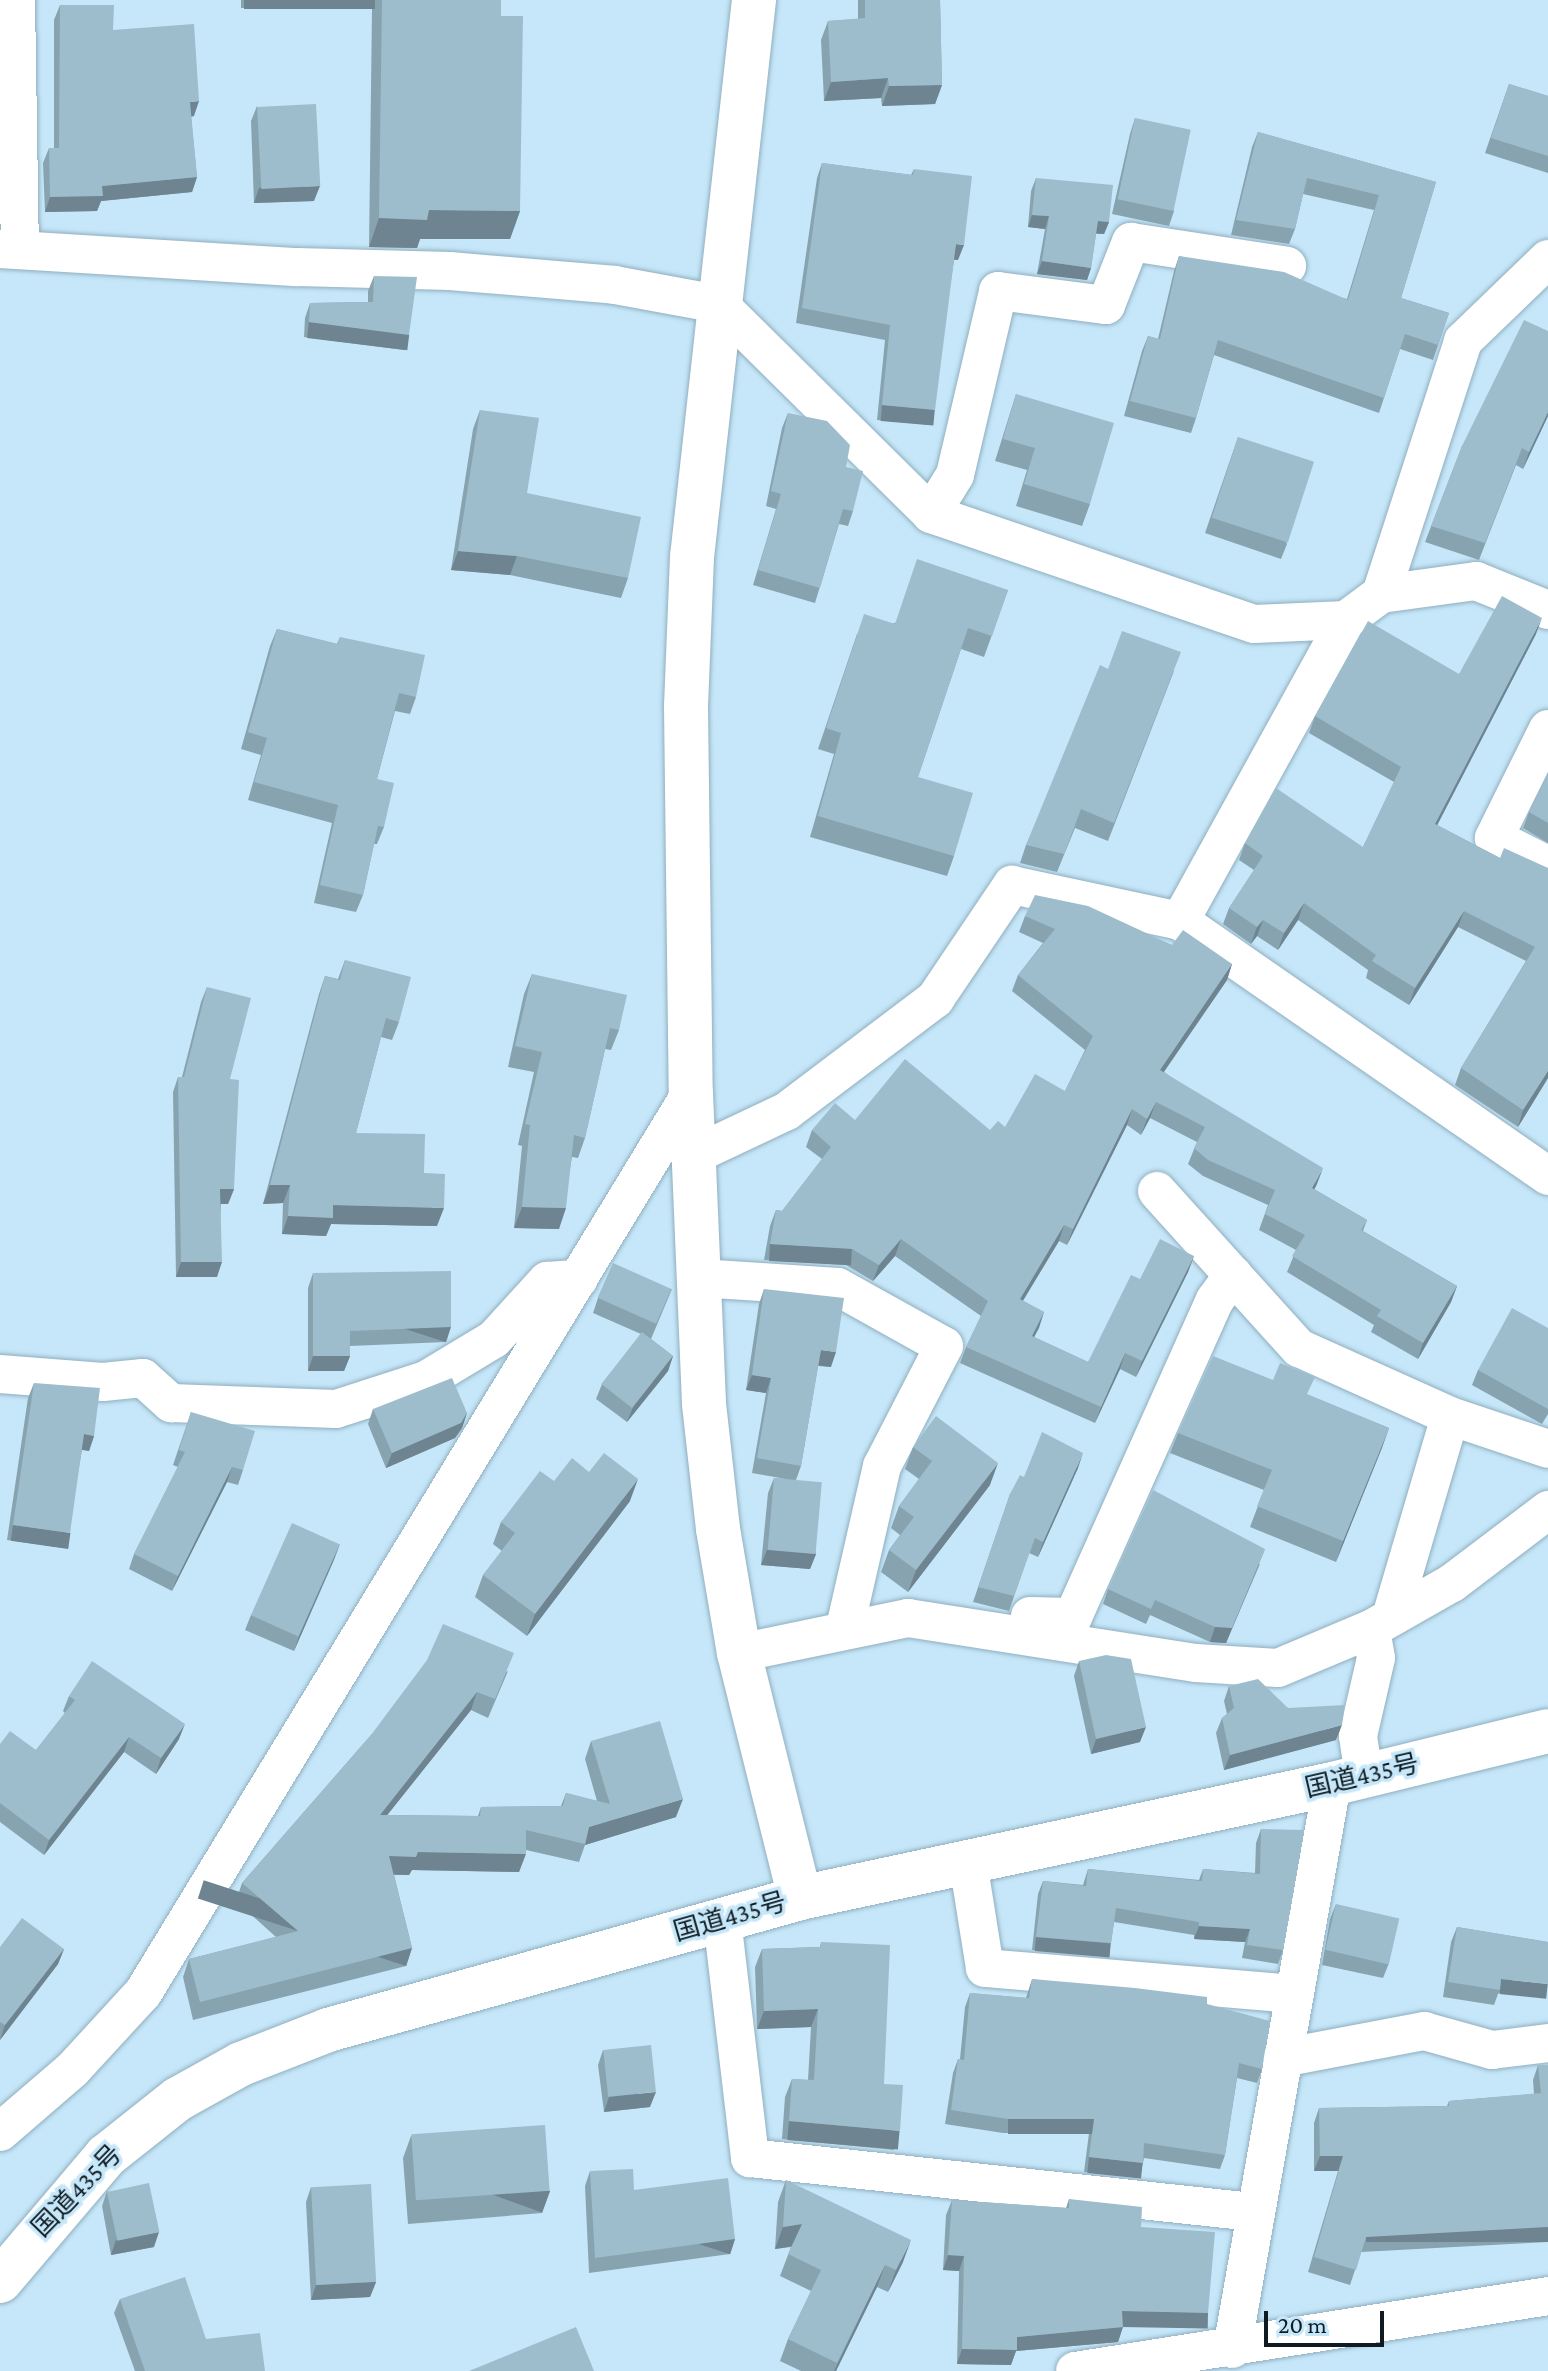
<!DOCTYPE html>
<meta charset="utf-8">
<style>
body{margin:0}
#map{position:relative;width:1548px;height:2371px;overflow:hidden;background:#c6e7f9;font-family:"Crimson Pro","Noto Sans JP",serif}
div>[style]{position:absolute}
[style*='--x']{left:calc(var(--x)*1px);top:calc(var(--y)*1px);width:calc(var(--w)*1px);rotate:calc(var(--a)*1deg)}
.roads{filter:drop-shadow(0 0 2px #90afc0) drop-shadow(0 0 2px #90afc0)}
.minor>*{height:38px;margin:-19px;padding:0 19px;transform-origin:19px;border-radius:19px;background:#fff}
.tertiary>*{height:44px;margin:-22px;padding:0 22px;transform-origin:22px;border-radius:22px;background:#fff}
.trunk>*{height:44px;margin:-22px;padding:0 22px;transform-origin:22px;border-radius:22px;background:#fff}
.wall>*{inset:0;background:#87a3b0}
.shaded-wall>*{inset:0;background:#6e8490;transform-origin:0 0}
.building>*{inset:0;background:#9dbdcd;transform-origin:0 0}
span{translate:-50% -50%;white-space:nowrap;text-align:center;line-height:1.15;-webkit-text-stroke:7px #c6e7f9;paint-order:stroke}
.street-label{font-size:26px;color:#0f1b21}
.scale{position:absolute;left:1264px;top:2311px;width:120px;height:36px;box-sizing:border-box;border:4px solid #0f1b21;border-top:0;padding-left:10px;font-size:24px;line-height:28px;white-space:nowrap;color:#0f1b21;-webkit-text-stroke:6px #c6e7f9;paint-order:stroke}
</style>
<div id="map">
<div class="roads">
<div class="minor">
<div style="--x:16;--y:0;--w:250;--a:89.1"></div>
<div style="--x:0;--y:249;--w:298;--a:3.5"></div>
<div style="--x:297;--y:267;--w:153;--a:1.5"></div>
<div style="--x:450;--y:271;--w:166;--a:4.8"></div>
<div style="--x:615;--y:285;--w:106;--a:10.4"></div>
<div style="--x:719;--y:304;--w:298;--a:44.7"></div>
<div style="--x:931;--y:514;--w:341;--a:18.8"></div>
<div style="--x:1254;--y:624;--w:92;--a:-2.5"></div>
<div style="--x:931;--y:514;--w:46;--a:-58.4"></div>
<div style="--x:955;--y:475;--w:189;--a:-76.8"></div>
<div style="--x:998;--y:291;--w:109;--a:7.4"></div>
<div style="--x:1106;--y:305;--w:68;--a:-68.4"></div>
<div style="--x:1131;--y:242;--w:158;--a:8.7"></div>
<div style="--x:1381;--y:594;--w:266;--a:-72"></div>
<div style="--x:1463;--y:341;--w:118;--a:-44"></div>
<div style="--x:1548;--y:729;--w:122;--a:116.4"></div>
<div style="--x:1494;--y:838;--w:60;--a:26.6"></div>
<div style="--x:1180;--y:921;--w:344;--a:-61.1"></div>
<div style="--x:1346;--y:620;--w:44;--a:-36.6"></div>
<div style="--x:1381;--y:594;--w:96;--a:-7.8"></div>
<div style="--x:1476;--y:581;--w:78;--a:21.9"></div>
<div style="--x:694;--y:1155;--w:103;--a:-25.3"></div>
<div style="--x:787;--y:1111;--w:186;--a:-37.1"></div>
<div style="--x:935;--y:999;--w:138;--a:-56"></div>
<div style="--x:1012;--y:885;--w:172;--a:12.1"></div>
<div style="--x:1180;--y:921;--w:448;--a:34.7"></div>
<div style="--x:1157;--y:1191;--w:212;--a:47.9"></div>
<div style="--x:1299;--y:1348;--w:166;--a:24.2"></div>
<div style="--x:1450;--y:1416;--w:103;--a:18.6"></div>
<div style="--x:699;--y:1278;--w:139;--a:3.7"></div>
<div style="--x:838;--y:1287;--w:121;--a:29.1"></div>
<div style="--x:944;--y:1346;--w:135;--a:117.3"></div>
<div style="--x:882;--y:1466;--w:166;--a:102.9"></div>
<div style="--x:0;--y:1374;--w:103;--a:4.4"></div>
<div style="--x:103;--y:1382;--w:40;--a:-5.7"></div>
<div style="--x:143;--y:1378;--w:38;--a:42"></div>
<div style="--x:171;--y:1403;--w:165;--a:2.1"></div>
<div style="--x:336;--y:1409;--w:95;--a:-17.9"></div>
<div style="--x:426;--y:1380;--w:79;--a:-31.1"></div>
<div style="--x:494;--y:1339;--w:79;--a:-47.6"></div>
<div style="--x:547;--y:1281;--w:32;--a:-4"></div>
<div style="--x:1030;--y:1616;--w:43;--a:1.3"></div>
<div style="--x:1073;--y:1617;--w:347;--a:-65.9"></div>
<div style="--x:1215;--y:1300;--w:31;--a:-54"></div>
<div style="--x:1391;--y:1617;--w:209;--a:-73.6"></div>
<div style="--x:739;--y:1653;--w:173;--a:-11.7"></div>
<div style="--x:908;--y:1618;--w:291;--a:8.9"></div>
<div style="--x:1196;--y:1663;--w:82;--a:3.5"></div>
<div style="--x:1278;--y:1668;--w:101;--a:-22.8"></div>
<div style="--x:1371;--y:1629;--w:93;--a:-29.6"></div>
<div style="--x:1452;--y:1583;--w:121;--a:-37.2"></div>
<div style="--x:1364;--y:1776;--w:40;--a:-98.5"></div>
<div style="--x:1358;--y:1736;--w:80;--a:-77"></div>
<div style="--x:1376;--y:1658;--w:29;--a:-100"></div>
<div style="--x:968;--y:1862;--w:107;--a:80.9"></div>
<div style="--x:985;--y:1968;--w:309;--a:4.8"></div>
<div style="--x:722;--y:1919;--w:241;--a:83.3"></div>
<div style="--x:750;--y:2158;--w:506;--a:6.13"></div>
<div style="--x:1282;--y:2058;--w:145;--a:-10.8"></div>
<div style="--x:1424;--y:2031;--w:71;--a:15.6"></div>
<div style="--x:1492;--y:2050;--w:56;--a:-7.1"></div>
<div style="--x:0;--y:2132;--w:96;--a:-40.8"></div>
<div style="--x:73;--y:2069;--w:103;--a:-47.4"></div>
<div style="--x:143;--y:1993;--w:1054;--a:-58.66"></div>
<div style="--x:1232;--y:2349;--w:574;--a:-79.96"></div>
<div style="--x:1075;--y:2371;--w:479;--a:-9"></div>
</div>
<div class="tertiary">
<div style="--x:754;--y:0;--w:560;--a:96.35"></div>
<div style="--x:692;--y:557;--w:149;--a:92.3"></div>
<div style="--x:686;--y:706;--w:387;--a:89.3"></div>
<div style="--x:691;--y:1093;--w:311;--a:87.6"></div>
<div style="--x:704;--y:1404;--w:126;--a:83.6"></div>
<div style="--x:718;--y:1529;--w:126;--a:80.4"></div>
<div style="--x:739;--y:1653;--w:252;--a:76"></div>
</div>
<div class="trunk">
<div style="--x:0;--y:2281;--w:164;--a:-49.7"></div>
<div style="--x:106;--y:2156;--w:92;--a:-38.4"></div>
<div style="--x:178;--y:2099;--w:72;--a:-29.1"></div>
<div style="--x:241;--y:2064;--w:93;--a:-21.3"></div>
<div style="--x:328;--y:2030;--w:490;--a:-15.6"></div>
<div style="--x:800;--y:1898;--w:544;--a:-12.09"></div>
<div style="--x:1332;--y:1784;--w:222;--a:-13.8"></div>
</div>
</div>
<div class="wall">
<div style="clip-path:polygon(241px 0,501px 0,501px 16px,520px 211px,510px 239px,420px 239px,417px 248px,369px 247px,372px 8px,241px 8px)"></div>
<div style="clip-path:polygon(858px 0,940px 0,942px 85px,935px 104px,882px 106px,881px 98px,824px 101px,821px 40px,828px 21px,858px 19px)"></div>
<div style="clip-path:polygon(60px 5px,113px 30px,194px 116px,191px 117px,197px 177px,192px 192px,101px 201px,97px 211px,45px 212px,43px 163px,49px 148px,54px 148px,54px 20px)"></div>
<div style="clip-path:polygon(1509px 84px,1548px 96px,1548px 173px,1485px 153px)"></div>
<div style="clip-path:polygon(257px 106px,314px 201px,254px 203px,251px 121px)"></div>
<div style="clip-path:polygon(1135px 118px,1174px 211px,1169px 226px,1112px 214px,1130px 134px)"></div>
<div style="clip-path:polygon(1258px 132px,1436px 182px,1401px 298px,1449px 313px,1433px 360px,1400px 349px,1379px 413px,1214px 355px,1196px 418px,1191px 433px,1124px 416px,1142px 351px,1148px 336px,1158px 339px,1174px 271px,1179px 256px,1347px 299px,1374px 210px,1303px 194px,1295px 229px,1289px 244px,1231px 235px,1252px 147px)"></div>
<div style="clip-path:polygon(822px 163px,911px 175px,914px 169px,958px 260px,954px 260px,930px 425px,877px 420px,885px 340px,796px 323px,817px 178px)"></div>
<div style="clip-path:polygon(1036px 178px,1109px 222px,1104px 234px,1096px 234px,1091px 268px,1087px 280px,1037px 274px,1045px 229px,1028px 227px,1031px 191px)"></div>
<div style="clip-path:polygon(374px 276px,409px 335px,404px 350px,304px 337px,305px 318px,310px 303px,368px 302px,368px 291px)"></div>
<div style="clip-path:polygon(1548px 331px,1548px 416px,1523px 469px,1516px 465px,1479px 560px,1425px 542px,1462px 446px)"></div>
<div style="clip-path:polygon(1016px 394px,1090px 504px,1082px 526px,1016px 506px,1027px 470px,995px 461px)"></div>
<div style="clip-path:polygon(480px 410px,527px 493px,628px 578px,621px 598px,510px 575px,451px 570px,473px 429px)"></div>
<div style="clip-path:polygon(788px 413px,846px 467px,853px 511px,848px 526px,839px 524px,815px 603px,753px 585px,776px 509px,766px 506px,782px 428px)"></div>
<div style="clip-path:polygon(1238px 437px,1287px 544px,1281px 559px,1205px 533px)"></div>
<div style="clip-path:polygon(1008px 590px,984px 657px,961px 649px,918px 777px,954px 856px,947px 876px,810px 837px,834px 754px,818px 749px,857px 634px)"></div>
<div style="clip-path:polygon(277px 629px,337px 644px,340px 637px,416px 697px,410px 714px,395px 711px,377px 779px,384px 827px,377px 844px,374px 844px,363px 895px,356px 912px,314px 903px,332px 823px,248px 800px,261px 755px,241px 749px,270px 646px)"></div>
<div style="clip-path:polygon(1536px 634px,1437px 825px,1500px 858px,1548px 868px,1548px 1078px,1518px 1127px,1455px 1085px,1461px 1068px,1526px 961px,1458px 927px,1409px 1005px,1366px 978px,1368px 970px,1298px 920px,1278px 950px,1257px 936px,1251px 944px,1223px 924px,1229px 908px,1254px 870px,1239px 860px,1245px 843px,1363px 847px,1394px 782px,1309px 733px,1315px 716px,1459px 674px)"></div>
<div style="clip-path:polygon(1108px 669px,1174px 671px,1108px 841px,1075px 828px,1057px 872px,1020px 863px,1026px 845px)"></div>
<div style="clip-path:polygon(1548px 774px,1548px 843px,1523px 828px,1529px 812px)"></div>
<div style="clip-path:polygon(1025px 916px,1172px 945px,1232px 964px,1227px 980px,1164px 1072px,1317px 1184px,1314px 1189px,1367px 1220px,1363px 1231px,1457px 1286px,1451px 1302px,1418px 1359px,1371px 1332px,1374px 1325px,1287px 1272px,1296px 1250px,1259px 1230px,1268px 1205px,1203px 1176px,1188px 1164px,1197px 1142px,1150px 1118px,1141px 1135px,1127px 1125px,1067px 1245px,1059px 1241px,1023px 1301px,1044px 1312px,1034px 1337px,1088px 1362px,1140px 1279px,1194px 1256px,1188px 1272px,1136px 1377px,1120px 1369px,1095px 1423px,960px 1363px,966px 1347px,981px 1316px,895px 1256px,873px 1281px,846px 1265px,764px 1260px,770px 1226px,776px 1210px,782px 1211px,822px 1159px,806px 1147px,812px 1130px,855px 1120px,990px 1130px,1005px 1127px,1065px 1091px,1085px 1050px,1012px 991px,1018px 975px,1043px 943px,1019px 932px)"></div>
<div style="clip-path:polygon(345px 960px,399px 1022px,392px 1040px,381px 1037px,356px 1133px,424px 1173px,437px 1226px,331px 1224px,326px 1236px,282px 1234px,283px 1203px,263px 1204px,319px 994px,325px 976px,338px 979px)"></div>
<div style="clip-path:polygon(532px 974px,619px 1030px,611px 1050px,605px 1049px,585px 1138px,578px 1158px,572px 1157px,559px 1229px,514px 1228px,522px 1146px,518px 1145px,534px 1072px,508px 1067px,524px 994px)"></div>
<div style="clip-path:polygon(207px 987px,230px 1079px,234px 1189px,228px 1204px,221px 1204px,217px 1277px,176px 1277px,173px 1092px,178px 1077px,182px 1077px,201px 1002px)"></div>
<div style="clip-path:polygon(313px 1273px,446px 1342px,350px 1346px,350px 1356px,344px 1371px,308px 1371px,308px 1288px)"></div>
<div style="clip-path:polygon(672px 1289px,651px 1339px,673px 1356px,668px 1371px,627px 1422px,596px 1399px,602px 1384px,641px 1334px,593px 1313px,598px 1298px)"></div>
<div style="clip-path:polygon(764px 1289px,831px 1367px,818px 1366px,801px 1466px,796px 1480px,816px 1554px,810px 1569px,761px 1565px,768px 1493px,774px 1478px,786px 1479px,752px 1473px,766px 1393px,746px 1390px,759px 1304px)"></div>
<div style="clip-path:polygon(1548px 1328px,1548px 1414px,1542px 1424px,1472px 1385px,1478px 1370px)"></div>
<div style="clip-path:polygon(34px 1383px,94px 1436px,89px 1451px,82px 1450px,64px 1548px,7px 1540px,28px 1398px)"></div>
<div style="clip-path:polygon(1308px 1395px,1389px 1428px,1336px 1562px,1250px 1527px,1264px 1490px,1170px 1453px,1178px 1433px)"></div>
<div style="clip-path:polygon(373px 1409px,467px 1413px,462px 1428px,455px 1438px,386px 1468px,368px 1424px)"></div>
<div style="clip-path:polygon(191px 1412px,243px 1470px,238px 1485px,227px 1482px,172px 1591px,129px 1569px,134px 1554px,178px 1467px,173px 1465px)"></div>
<div style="clip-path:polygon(913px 1447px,990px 1485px,908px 1592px,881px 1572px,889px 1550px,900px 1535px,891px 1528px,899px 1506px,919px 1479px,905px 1469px)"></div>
<div style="clip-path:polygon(1078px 1468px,1038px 1557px,1029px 1553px,1009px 1611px,973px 1602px,1010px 1494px,1024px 1477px)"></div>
<div style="clip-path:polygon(554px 1481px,630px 1501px,527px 1636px,475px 1597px,483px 1575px,502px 1551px,493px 1544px,501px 1522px)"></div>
<div style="clip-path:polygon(340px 1544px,294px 1651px,245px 1630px,251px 1615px)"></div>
<div style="clip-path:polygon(1260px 1564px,1226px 1643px,1210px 1642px,1150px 1615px,1146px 1624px,1103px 1604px,1108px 1589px)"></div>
<div style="clip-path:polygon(1079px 1661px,1140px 1742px,1091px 1754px,1074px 1676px)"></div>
<div style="clip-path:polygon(508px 1671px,488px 1718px,471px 1710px,387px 1815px,478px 1816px,481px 1807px,561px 1806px,566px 1793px,597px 1801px,585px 1759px,591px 1741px,676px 1817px,585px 1845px,579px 1862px,526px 1850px,519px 1872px,412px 1870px,409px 1875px,394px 1875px,412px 1948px,406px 1966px,193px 2020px,183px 1977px,189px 1959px,276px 1937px,236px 1901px,242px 1883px,371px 1735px)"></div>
<div style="clip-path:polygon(1229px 1686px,1288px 1708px,1336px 1740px,1224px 1770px,1216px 1733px,1222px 1718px,1227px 1714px,1224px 1701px)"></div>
<div style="clip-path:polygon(69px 1696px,179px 1739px,156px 1774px,124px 1752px,44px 1855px,0 1822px,0 1744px,36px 1750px,65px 1713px,63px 1711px)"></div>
<div style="clip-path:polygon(1261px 1829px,1283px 1950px,1278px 1964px,1242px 1958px,1245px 1942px,1194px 1939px,1194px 1935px,1114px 1922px,1111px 1943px,1106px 1956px,1032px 1950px,1038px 1894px,1043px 1881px,1083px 1885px,1088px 1869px,1199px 1880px,1203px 1869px,1255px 1873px,1256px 1843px)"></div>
<div style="clip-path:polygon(1336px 1904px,1389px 1963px,1383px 1978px,1322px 1965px,1330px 1919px)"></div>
<div style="clip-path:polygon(1457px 1927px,1548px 1942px,1498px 1994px,1494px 2005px,1443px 1997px,1451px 1942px)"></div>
<div style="clip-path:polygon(821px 1942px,884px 2084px,894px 2150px,782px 2139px,785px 2097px,792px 2079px,808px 2080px,811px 2027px,757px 2029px,755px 1967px,762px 1949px,820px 1947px)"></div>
<div style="clip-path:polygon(0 1947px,64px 1949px,58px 1964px,0 2040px)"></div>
<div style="clip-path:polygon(1032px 1979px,1207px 2004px,1262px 2069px,1257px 2083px,1237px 2078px,1225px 2155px,1220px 2169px,1144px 2158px,1143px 2163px,1138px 2178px,1084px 2172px,1089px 2133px,1003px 2133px,945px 2124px,953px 2073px,958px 2059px,960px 2059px,965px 2007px,970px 1993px,1026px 1998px)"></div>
<div style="clip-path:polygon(603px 2050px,650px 2107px,604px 2112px,598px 2065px)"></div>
<div style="clip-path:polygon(1538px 2065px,1548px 2065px,1548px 2242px,1361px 2252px,1350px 2285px,1308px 2272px,1338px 2171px,1314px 2171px,1314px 2123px,1319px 2108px,1447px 2106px,1449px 2101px,1534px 2094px,1533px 2080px)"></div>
<div style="clip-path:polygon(411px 2136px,550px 2191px,542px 2213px,408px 2224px,403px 2158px)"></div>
<div style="clip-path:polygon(590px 2171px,634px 2190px,735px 2239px,730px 2254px,589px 2273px,585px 2186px)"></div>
<div style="clip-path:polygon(786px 2180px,903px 2262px,888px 2292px,877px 2287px,836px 2371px,801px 2371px,780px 2361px,788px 2339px,811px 2291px,780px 2276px,791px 2247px,775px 2249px,778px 2202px)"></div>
<div style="clip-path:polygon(311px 2187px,376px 2282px,370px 2297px,311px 2300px,306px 2202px)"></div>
<div style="clip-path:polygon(107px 2191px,154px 2247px,111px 2255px,102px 2206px)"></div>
<div style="clip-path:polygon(1069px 2199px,1141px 2227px,1208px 2313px,1203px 2328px,1123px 2326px,1118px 2342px,1016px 2351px,1011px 2365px,957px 2364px,959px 2271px,943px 2270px,946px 2215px,952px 2200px,1066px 2208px)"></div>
<div style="clip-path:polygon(120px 2299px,206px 2339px,265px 2371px,135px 2371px,114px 2313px)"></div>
</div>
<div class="shaded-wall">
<div style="left:244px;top:0;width:131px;height:9px"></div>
<div style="clip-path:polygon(888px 78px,881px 98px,824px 101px,831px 82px)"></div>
<div style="clip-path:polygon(942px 85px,935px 104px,882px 106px,889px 86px)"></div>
<div style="clip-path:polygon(199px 101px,194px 116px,185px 117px,190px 102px)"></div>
<div style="clip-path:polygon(197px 177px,192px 192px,101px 201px,97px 211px,45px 212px,50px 197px,102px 186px)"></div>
<div style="clip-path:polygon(320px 186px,314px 201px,254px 203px,259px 188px)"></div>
<div style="clip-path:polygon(429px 210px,520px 211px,510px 239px,420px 239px,417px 248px,369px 247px,379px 218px)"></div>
<div style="clip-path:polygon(1032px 215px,1049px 216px,1045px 229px,1028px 227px)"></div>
<div style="clip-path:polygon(1098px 221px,1109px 222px,1104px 234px,1094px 233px)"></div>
<div style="clip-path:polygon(956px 244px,964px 245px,958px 260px,951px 259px)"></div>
<div style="clip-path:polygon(1042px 261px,1091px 268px,1087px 280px,1037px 274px)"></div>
<div style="left:309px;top:322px;width:101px;height:16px;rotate:7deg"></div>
<div style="left:882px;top:405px;width:53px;height:16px;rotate:5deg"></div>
<div style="clip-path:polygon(1548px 412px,1548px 416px,1523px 469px,1529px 452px)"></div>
<div style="clip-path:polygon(458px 551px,517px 556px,510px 575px,451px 570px)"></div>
<div style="clip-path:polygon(1542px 618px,1536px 634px,1429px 841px,1435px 824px)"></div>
<div style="clip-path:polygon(1304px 903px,1298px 920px,1278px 950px,1284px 933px)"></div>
<div style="clip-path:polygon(1464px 911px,1458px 927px,1409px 1005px,1415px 988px)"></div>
<div style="clip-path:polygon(1263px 920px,1257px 936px,1251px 944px,1257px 927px)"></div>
<div style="clip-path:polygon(1232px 964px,1227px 980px,1154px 1086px,1160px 1070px)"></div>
<div style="clip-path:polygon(1548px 1071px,1548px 1078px,1518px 1127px,1523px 1110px)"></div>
<div style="clip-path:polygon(1156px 1102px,1150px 1118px,1141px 1135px,1147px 1119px)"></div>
<div style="clip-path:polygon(1132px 1109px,1127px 1125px,1067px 1245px,1073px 1229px)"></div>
<div style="clip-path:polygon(1323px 1168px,1317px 1184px,1307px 1204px,1312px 1188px)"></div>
<div style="clip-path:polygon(270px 1185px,290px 1185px,283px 1203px,263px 1204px)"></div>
<div style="clip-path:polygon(220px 1189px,234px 1189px,228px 1204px,215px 1204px)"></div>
<div style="clip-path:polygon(333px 1205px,444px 1208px,437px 1226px,331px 1224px,326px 1236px,282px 1234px,288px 1216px)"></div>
<div style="clip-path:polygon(522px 1207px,566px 1208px,559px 1229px,514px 1228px)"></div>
<div style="clip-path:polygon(1064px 1225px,1059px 1241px,1014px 1315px,1020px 1299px)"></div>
<div style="clip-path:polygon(901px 1239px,895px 1256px,873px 1281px,879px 1265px)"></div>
<div style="left:770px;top:1244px;width:82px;height:17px;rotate:3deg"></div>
<div style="clip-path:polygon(1194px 1256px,1188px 1272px,1136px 1377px,1142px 1361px)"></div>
<div style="clip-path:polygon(181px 1262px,222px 1262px,217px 1277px,176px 1277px)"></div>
<div style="clip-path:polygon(1457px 1286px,1451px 1302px,1418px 1359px,1423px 1343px)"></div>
<div style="clip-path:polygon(1044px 1312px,1039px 1328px,1026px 1352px,1032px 1336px)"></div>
<div style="left:451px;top:1327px;width:16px;height:101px;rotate:108deg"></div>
<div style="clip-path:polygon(821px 1350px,836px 1352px,831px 1367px,815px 1365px)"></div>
<div style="clip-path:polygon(1125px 1353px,1120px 1369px,1095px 1423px,1101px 1407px)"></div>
<div style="clip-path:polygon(313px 1356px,350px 1356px,344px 1371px,308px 1371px)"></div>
<div style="clip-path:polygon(673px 1356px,668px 1371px,627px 1422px,633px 1407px)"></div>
<div style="clip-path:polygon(752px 1375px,771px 1378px,766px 1393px,746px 1390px)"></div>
<div style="clip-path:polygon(467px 1413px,462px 1428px,455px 1438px,386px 1468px,392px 1453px)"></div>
<div style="clip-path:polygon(1389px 1428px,1382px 1448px,1336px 1562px,1343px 1541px)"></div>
<div style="clip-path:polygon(84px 1434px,94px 1436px,89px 1451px,79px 1449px)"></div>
<div style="clip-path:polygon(1083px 1453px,1078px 1468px,1038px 1557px,1043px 1542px)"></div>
<div style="clip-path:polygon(998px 1463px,990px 1485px,908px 1592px,916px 1570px)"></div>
<div style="clip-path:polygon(232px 1467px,227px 1482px,172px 1591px,178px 1576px)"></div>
<div style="clip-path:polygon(638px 1479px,630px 1501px,527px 1636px,535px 1614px)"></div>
<div style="left:13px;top:1525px;width:58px;height:16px;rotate:8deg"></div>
<div style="clip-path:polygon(340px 1544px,334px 1560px,294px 1651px,299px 1636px)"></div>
<div style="clip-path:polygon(1265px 1549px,1226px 1643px,1210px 1642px,1215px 1627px)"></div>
<div style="clip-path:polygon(767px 1550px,816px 1554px,810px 1569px,761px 1565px)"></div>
<div style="clip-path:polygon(477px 1692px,471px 1710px,373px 1833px,380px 1815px)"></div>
<div style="clip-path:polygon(185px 1724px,179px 1739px,156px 1774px,161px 1758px)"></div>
<div style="clip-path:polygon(1342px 1725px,1336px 1740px,1224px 1770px,1230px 1755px)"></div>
<div style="clip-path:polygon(1146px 1727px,1140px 1742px,1091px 1754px,1096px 1739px)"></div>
<div style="clip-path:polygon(129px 1737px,124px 1752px,44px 1855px,49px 1840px)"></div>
<div style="clip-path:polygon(683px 1799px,676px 1817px,585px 1845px,589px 1827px)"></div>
<div style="clip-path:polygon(418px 1852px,526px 1854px,519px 1872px,412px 1870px,409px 1875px,383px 1874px,389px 1856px)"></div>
<div style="clip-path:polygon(1199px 1926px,1250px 1929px,1245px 1942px,1194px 1939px)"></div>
<div style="left:1036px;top:1937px;width:75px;height:14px;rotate:5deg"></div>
<div style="left:412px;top:1948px;width:19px;height:219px;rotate:108deg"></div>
<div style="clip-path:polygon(64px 1949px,58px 1964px,0 2040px,5px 2025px)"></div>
<div style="left:1501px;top:1979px;width:47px;height:15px;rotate:6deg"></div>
<div style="clip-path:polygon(818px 2009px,811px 2027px,757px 2029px,764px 2011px)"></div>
<div style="clip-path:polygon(656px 2092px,650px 2107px,604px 2112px,609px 2097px)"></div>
<div style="left:1008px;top:2119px;width:86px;height:15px"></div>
<div style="left:789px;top:2121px;width:111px;height:19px;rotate:5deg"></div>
<div style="clip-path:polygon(1320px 2156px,1343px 2156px,1338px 2171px,1314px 2171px)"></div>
<div style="left:1089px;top:2157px;width:54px;height:16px;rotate:6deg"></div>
<div style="left:550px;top:2191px;width:23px;height:134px;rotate:110deg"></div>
<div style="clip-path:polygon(802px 2224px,794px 2246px,775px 2249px,783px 2227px)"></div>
<div style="left:1548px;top:2227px;width:15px;height:182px;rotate:90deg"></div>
<div style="clip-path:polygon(159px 2232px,154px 2247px,111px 2255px,116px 2240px)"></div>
<div style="left:735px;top:2239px;width:16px;height:141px;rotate:108deg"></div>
<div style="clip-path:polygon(911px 2240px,903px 2262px,888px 2292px,896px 2270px)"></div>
<div style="clip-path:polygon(948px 2255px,964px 2256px,959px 2271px,943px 2270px)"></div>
<div style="clip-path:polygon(885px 2265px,877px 2287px,836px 2371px,834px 2371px)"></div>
<div style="clip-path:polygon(376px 2282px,370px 2297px,311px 2300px,316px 2285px)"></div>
<div style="left:1122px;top:2311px;width:86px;height:16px;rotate:1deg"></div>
<div style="clip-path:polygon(1123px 2327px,1118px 2342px,1016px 2351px,1011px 2365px,957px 2364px,962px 2349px,1017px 2337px)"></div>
</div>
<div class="building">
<div style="clip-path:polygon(382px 0,501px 0,501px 16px,523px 16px,520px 211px,429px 210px,427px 220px,379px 218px)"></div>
<div style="clip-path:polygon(865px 0,940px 0,942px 85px,889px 86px,888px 78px,831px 82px,828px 21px,865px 18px)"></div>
<div style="clip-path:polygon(60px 5px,114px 5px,113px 30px,194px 24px,199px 101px,190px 102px,197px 177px,102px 186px,103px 196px,50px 197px,49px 148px,59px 148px)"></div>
<div style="clip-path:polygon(1509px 84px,1548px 96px,1548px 156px,1491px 138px)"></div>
<div style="left:316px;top:104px;width:82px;height:59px;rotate:87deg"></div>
<div style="left:1135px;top:118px;width:57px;height:83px;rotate:12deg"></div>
<div style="clip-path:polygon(1258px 132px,1436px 182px,1401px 298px,1449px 313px,1438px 345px,1405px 334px,1384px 398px,1218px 340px,1196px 418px,1130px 401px,1148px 336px,1160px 339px,1179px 256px,1284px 272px,1348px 300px,1379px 195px,1307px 178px,1295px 229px,1236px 220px)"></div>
<div style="clip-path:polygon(822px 163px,913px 175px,914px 169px,972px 176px,964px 245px,956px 244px,935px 410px,882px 405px,890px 325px,802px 308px)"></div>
<div style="clip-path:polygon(1036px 178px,1113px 185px,1109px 222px,1098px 221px,1091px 268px,1042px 261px,1049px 216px,1032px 215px)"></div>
<div style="clip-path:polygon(374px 276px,417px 277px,409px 335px,309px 322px,310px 303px,373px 302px)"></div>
<div style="clip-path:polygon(1524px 320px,1548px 331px,1548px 412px,1529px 452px,1522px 448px,1485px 543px,1431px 526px,1462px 446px)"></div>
<div style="clip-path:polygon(1016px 394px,1114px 423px,1090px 504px,1024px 484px,1035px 448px,1003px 439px)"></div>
<div style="clip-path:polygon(480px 410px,539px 418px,527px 493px,641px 517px,628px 578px,517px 556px,458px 551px)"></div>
<div style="clip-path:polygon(788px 413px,827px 421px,850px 445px,846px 467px,863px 471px,853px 511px,843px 509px,820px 588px,758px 570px,781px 494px,771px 491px)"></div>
<div style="left:1238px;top:437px;width:80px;height:85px;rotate:18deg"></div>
<div style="clip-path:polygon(917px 559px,1008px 590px,992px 636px,968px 628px,918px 777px,973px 793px,954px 856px,818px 816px,841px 733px,826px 728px,864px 614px,895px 624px)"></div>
<div style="clip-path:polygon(1502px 596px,1542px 618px,1435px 824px,1500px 858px,1504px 848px,1548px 868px,1548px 1071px,1523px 1110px,1461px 1068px,1535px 947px,1464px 911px,1415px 988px,1372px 961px,1376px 955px,1304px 903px,1284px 933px,1263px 920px,1257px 927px,1229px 908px,1263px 856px,1245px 843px,1276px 788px,1363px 847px,1401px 767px,1315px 716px,1368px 621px,1459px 674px)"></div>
<div style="clip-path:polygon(277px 629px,338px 644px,340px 637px,425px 655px,416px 697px,399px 693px,377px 779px,394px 783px,384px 827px,378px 826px,363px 895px,320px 885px,338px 805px,254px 782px,267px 738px,248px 732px)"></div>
<div style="clip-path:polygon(1122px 631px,1181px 652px,1114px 823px,1081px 809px,1064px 854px,1026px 845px,1100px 665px,1108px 669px)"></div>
<div style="clip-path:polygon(1548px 774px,1548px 823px,1529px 812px)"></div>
<div style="clip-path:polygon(1035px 895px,1088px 906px,1172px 945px,1183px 930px,1232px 964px,1160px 1070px,1323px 1168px,1312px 1188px,1367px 1220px,1361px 1230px,1457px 1286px,1423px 1343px,1377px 1316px,1381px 1310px,1292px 1256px,1305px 1235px,1265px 1214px,1275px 1190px,1208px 1160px,1194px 1148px,1205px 1127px,1156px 1102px,1147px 1119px,1132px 1109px,1073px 1229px,1064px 1225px,1020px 1299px,1044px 1312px,1032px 1336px,1088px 1362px,1131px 1275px,1140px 1279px,1160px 1239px,1194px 1256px,1142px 1361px,1125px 1353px,1101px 1407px,966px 1347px,988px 1301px,901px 1239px,879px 1265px,852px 1249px,770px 1244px,776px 1210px,782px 1211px,831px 1147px,812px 1130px,835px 1103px,855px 1120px,905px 1059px,990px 1130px,998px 1121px,1005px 1127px,1035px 1074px,1065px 1091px,1093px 1036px,1018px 975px,1055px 929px,1025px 916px)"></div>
<div style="clip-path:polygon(345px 960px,411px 977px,399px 1022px,386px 1018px,356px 1133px,425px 1134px,424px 1173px,445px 1174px,444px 1208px,333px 1205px,333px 1218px,288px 1216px,290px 1185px,270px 1185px,325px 976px,340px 980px)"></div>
<div style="clip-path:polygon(532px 974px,627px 995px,619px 1030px,610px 1028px,585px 1138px,574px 1135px,566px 1208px,522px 1207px,530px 1125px,525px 1124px,542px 1052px,515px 1046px)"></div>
<div style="clip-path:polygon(207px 987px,251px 998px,230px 1079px,239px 1080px,234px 1189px,220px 1189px,222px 1262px,181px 1262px,178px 1077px,184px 1077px)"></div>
<div style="left:613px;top:1263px;width:64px;height:38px;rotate:24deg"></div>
<div style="clip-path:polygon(451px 1271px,451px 1327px,350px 1331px,350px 1356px,313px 1356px,313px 1273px)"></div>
<div style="clip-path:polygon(764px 1289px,844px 1298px,836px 1352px,821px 1350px,801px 1466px,757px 1458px,771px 1378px,752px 1375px)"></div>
<div style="clip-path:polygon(1512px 1308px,1548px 1328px,1548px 1409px,1478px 1370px)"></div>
<div style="left:642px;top:1332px;width:39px;height:66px;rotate:38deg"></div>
<div style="clip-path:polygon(1213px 1356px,1273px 1380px,1280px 1363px,1315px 1377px,1307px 1394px,1389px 1428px,1343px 1541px,1257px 1506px,1272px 1470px,1178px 1433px)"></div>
<div style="clip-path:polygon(452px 1378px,467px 1413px,461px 1423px,392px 1453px,373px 1409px)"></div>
<div style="clip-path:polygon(34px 1383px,100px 1388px,94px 1436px,84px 1434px,70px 1533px,13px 1525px)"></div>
<div style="clip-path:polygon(191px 1412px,255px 1431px,243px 1470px,232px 1467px,178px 1576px,134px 1554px,185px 1452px,179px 1450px)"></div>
<div style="clip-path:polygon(936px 1416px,998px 1463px,916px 1570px,889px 1550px,914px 1517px,899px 1506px,932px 1461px,913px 1447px)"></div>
<div style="clip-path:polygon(1042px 1432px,1083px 1453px,1043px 1542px,1035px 1538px,1014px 1596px,978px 1587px,1010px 1494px,1020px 1475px,1024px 1477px)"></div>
<div style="clip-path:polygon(604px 1453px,638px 1479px,535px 1614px,483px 1575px,515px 1533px,501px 1522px,540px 1471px,554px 1481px,572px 1458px,589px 1472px)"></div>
<div style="left:774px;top:1478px;width:48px;height:72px;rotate:5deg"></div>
<div style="clip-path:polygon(1153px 1490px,1265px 1549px,1232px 1628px,1215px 1627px,1155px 1600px,1151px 1609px,1108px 1589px)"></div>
<div style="left:292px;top:1523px;width:52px;height:101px;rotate:24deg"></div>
<div style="clip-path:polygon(443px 1624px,514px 1653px,495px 1699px,477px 1692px,380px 1815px,480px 1816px,481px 1807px,563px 1806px,566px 1793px,610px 1804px,591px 1741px,660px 1721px,683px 1799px,589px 1827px,585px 1844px,526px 1830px,526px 1854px,418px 1852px,416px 1857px,389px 1856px,412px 1948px,200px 2002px,189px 1959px,298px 1931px,242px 1883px,371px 1735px,427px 1660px)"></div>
<div style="clip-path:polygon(1106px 1655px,1131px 1659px,1146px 1727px,1096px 1739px,1079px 1661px)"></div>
<div style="clip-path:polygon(92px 1661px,185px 1724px,161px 1758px,129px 1737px,49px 1840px,0 1803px,0 1744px,10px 1731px,36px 1750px,75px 1700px,69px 1696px)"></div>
<div style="clip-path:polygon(1258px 1679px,1288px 1708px,1345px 1705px,1342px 1725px,1230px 1755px,1222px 1718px,1234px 1708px,1229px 1686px)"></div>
<div style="clip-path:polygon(1261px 1829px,1304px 1830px,1283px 1950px,1247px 1945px,1250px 1929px,1199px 1926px,1199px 1922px,1116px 1908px,1111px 1943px,1036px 1937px,1043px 1881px,1086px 1886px,1088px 1869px,1202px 1881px,1203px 1869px,1260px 1874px)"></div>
<div style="left:1336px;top:1904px;width:65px;height:47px;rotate:13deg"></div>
<div style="clip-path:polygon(22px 1918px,64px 1949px,5px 2025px,0 2022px,0 1947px)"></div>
<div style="clip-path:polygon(1457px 1927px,1548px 1942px,1548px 1984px,1501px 1979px,1500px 1990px,1448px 1982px)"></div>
<div style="clip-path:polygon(821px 1942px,890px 1945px,884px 2084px,903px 2085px,900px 2131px,789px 2121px,792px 2079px,814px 2080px,818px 2009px,764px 2011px,762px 1949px,821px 1947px)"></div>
<div style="clip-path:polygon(1032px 1979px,1135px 1988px,1207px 1997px,1207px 2004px,1270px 2021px,1262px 2069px,1239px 2063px,1225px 2155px,1144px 2143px,1143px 2163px,1089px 2157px,1094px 2119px,1008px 2119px,951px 2110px,958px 2059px,964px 2060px,970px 1993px,1029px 1998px)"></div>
<div style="left:651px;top:2045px;width:47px;height:48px;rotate:84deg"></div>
<div style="clip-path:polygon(1538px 2065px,1548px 2065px,1548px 2227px,1366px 2237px,1356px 2270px,1314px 2257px,1343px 2156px,1320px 2156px,1319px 2108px,1449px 2106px,1449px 2101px,1541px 2093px)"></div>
<div style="left:545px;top:2125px;width:66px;height:134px;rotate:86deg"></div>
<div style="clip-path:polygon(633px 2169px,634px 2190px,728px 2178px,735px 2239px,595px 2258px,590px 2171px)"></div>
<div style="clip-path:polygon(786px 2180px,911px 2240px,896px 2270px,885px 2265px,837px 2363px,788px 2339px,821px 2270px,788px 2254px,802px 2224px,783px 2227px)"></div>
<div style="left:149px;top:2183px;width:50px;height:43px;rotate:78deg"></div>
<div style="left:371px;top:2184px;width:98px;height:60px;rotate:87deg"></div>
<div style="clip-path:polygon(1069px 2199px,1142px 2207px,1141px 2227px,1215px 2232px,1208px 2313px,1122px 2311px,1123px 2327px,1017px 2337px,1017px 2350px,962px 2349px,964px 2256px,948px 2255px,952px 2200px,1069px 2208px)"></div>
<div style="clip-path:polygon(185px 2277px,206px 2339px,260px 2333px,265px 2371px,145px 2371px,120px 2299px)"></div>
<div style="clip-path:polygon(576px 2327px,594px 2371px,469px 2371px)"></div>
</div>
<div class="street-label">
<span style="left:1362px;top:1776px;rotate:-13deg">国道435号</span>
<span style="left:730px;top:1917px;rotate:-16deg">国道435号</span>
<span style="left:77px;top:2191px;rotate:-46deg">国道435号</span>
</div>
<div class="scale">20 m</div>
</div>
